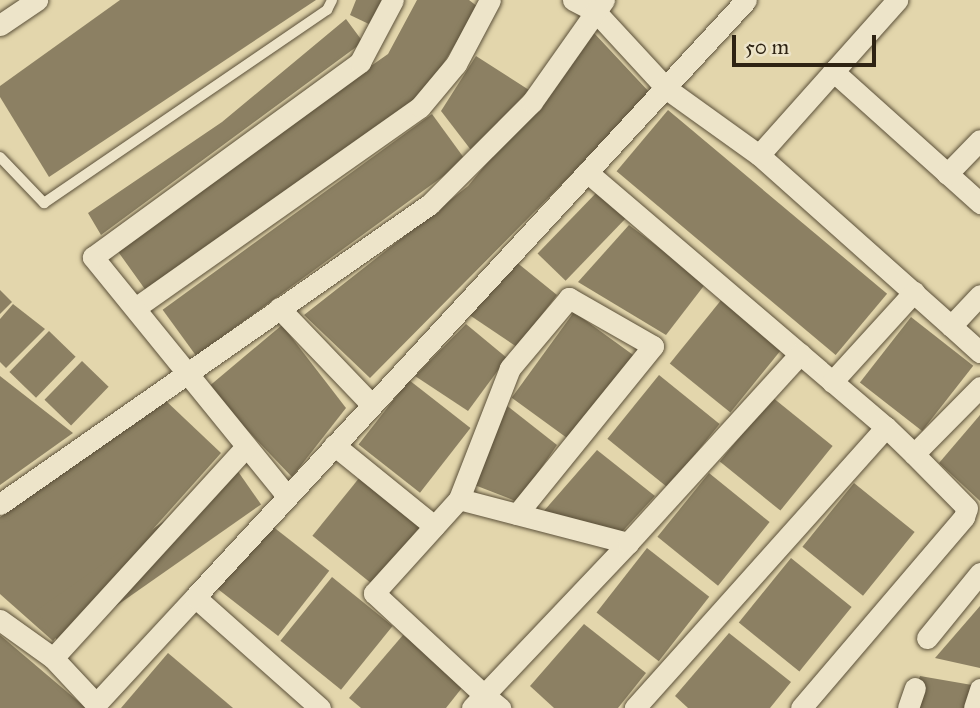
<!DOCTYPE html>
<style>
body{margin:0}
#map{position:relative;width:980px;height:708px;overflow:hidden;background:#e3d6ac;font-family:"IM FELL Great Primer",serif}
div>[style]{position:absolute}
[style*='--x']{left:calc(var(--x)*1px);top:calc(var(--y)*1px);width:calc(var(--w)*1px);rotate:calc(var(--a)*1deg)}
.building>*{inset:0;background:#8c8063;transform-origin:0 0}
.roads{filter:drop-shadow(0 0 2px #5b5039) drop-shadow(0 0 2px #5b5039)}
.lane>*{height:10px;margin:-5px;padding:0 5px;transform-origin:5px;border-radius:5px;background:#ede4c9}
.street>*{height:21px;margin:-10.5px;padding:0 10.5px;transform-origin:10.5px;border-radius:10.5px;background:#ede4c9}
span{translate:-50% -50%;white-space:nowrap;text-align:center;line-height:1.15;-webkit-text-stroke:5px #ede4c9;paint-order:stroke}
.scale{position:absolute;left:732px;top:35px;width:144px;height:32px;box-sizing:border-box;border:4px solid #2e2313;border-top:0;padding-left:9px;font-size:21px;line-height:24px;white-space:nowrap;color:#2e2313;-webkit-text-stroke:5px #ede4c9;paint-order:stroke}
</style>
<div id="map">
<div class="building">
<div style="clip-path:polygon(120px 0,316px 0,49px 177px,0 97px,0 86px)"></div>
<div style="clip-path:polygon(356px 0,385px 0,373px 26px,350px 15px)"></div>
<div style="clip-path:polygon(417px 0,469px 0,478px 7px,421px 100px,147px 292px,114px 246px,388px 54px)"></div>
<div style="clip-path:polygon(346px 19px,363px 42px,101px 235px,88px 213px,222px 122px)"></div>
<div style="clip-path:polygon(594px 33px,651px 94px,370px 378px,304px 315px,468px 186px)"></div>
<div style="clip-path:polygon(476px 56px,529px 90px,471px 150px,441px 111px)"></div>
<div style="left:668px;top:110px;width:286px;height:80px;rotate:40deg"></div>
<div style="left:432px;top:114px;width:57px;height:333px;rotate:54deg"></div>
<div style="left:598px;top:191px;width:39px;height:87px;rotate:44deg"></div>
<div style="clip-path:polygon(629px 225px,706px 283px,666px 335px,578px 282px)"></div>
<div style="clip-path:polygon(515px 261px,557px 295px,517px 347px,465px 312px)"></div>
<div style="clip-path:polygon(0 290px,12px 302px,0 314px)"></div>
<div style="left:722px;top:299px;width:78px;height:83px;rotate:39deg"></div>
<div style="clip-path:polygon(13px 304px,45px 329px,6px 368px,0 362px,0 319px)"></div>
<div style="left:574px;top:312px;width:74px;height:106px;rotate:36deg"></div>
<div style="left:911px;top:317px;width:79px;height:83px;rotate:38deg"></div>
<div style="clip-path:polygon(466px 324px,507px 358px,468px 411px,415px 376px)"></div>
<div style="clip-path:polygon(282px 325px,346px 408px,292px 477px,207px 388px)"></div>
<div style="left:49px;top:331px;width:37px;height:57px;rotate:44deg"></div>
<div style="left:82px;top:361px;width:37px;height:54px;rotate:44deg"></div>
<div style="left:659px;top:375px;width:78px;height:82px;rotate:39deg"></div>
<div style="clip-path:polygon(0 376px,73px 433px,0 485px)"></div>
<div style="left:409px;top:380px;width:78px;height:82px;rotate:38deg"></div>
<div style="left:772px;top:397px;width:78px;height:83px;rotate:39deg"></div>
<div style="clip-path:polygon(165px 400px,221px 453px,53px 641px,0 594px,0 517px)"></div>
<div style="clip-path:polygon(506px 405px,557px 445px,518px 502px,472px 484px)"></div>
<div style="clip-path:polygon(980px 415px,980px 501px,939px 463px)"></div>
<div style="clip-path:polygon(597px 450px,655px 496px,620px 534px,543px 512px)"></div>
<div style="left:237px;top:470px;width:42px;height:245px;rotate:55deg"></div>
<div style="left:364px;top:472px;width:78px;height:82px;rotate:39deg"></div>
<div style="left:709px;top:473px;width:78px;height:82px;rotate:39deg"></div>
<div style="left:854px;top:483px;width:78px;height:82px;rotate:39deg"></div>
<div style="left:267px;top:522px;width:79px;height:83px;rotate:38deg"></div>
<div style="left:647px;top:548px;width:79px;height:82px;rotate:38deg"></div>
<div style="left:791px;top:558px;width:78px;height:83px;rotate:39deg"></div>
<div style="left:332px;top:577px;width:78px;height:82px;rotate:39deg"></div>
<div style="clip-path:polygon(980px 606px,980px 668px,935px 658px)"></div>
<div style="clip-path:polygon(584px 624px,646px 673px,618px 708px,554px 708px,530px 686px)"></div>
<div style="clip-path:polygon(729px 633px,791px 682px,770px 708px,688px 708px,675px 696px)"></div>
<div style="clip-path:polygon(0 635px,86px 708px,0 708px)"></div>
<div style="clip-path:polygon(403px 635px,465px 684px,446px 708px,361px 708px,349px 698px)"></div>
<div style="clip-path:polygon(168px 653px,233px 708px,121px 708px)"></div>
<div style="clip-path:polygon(920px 676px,972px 685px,965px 708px,909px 708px)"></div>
</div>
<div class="roads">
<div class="lane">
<div style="--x:0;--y:157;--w:64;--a:46.3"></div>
<div style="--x:44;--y:203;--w:343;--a:-34.3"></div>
<div style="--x:327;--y:10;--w:11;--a:-63"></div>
</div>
<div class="street">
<div style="--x:573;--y:0;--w:25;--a:27"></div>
<div style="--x:595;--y:11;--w:106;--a:47.3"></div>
<div style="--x:667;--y:89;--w:113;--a:35.7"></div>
<div style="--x:759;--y:155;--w:257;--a:41.7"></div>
<div style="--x:951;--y:326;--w:42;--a:-46.9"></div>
<div style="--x:0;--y:25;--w:45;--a:-34"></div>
<div style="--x:833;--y:71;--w:198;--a:41.9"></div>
<div style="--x:759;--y:155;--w:208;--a:-48.3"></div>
<div style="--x:587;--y:172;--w:393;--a:40.5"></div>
<div style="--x:886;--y:427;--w:377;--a:131.8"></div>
<div style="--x:947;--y:174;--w:47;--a:-45.9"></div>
<div style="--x:138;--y:306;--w:345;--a:-35.2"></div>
<div style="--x:420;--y:107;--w:56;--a:-50.1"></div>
<div style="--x:456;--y:64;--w:72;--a:-62"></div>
<div style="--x:279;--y:308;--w:133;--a:46.2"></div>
<div style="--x:951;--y:326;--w:39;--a:42"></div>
<div style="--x:832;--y:382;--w:122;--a:-47.7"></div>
<div style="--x:886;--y:427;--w:39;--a:44"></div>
<div style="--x:914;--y:454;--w:94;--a:-45.4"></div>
<div style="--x:334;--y:445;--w:129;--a:39"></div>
<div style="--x:287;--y:496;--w:308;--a:-129.1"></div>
<div style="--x:93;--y:257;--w:331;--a:-36.1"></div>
<div style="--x:360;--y:62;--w:70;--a:-62"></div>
<div style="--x:459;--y:499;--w:127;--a:132.1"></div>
<div style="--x:374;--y:593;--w:150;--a:42.8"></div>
<div style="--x:484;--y:695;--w:209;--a:-46.5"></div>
<div style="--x:0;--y:504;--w:524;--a:-34.9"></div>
<div style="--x:430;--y:204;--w:144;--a:-45"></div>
<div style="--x:532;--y:102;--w:125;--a:-54.8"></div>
<div style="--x:517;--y:514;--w:216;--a:-51"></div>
<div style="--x:653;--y:346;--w:97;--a:-150.3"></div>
<div style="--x:569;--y:298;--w:92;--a:130.1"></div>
<div style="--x:510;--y:368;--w:141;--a:111.3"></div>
<div style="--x:459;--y:499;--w:175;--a:14.6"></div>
<div style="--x:628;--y:543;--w:256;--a:-47.7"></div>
<div style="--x:0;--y:620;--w:65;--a:35.6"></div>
<div style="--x:53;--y:658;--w:63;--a:46.9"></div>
<div style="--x:96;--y:704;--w:146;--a:-47.2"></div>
<div style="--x:927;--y:638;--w:84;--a:-50.8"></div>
<div style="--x:53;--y:658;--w:286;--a:-47.6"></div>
<div style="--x:320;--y:708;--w:167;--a:-138.4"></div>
<div style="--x:195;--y:597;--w:812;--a:-47.29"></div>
<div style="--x:472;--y:708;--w:18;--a:-47"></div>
<div style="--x:484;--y:695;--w:21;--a:39"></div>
<div style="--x:801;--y:708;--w:251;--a:-49.5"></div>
<div style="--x:964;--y:517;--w:9;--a:-72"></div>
<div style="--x:967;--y:508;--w:76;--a:-134.5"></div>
<div style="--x:908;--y:708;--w:21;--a:-71"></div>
<div style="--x:974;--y:708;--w:20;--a:-72"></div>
</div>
</div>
<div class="scale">50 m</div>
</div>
